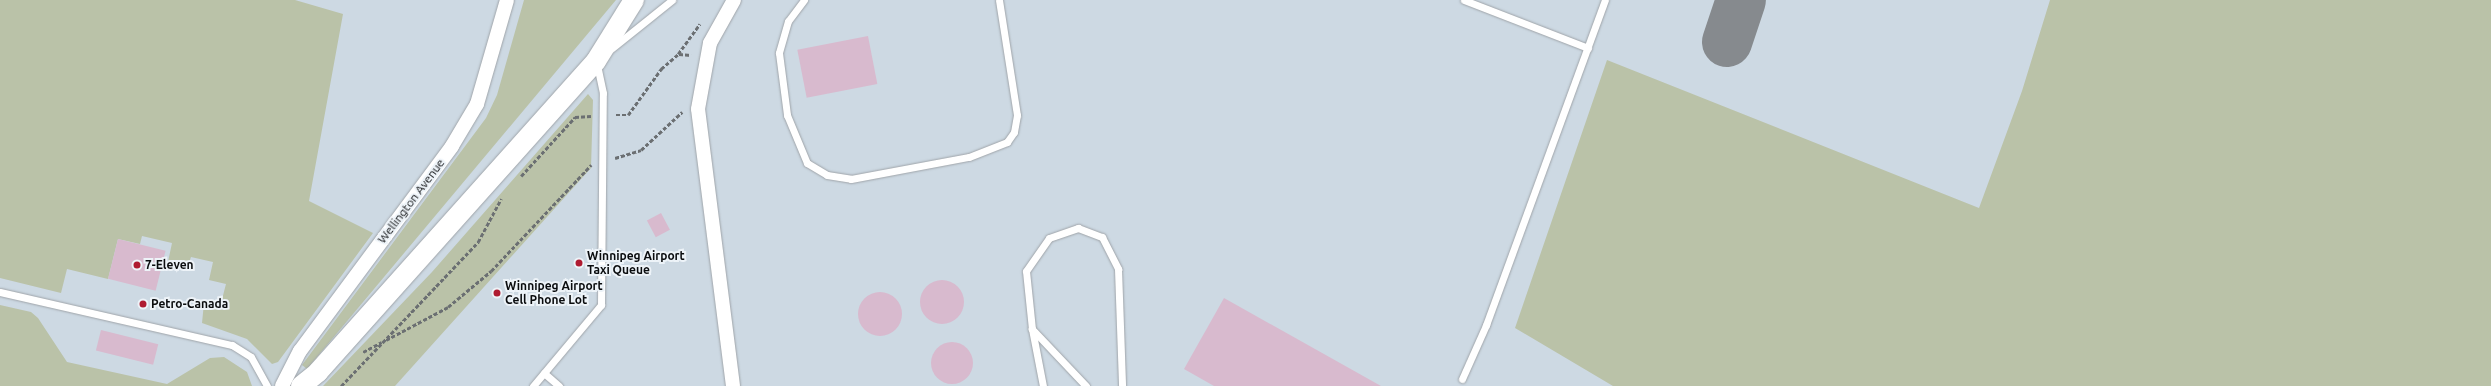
<!DOCTYPE html>
<style>
body{margin:0}
#map{position:relative;width:2491px;height:386px;overflow:hidden;background:#e0e6eb;font-family:Ubuntu,sans-serif}
div>[style]{position:absolute}
[style*='--x']{left:calc(var(--x)*1px);top:calc(var(--y)*1px);width:calc(var(--w)*1px);rotate:calc(var(--a)*1deg)}
.built>*{inset:0;background:#cdd9e3;transform-origin:0 0}
.green>*{inset:0;background:#bac2a8}
.taxiway>*{height:50px;margin:-25px;padding:0 25px;transform-origin:25px;border-radius:25px;background:#868a8e}
.building>*{inset:0;background:#d8bace;transform-origin:0 0}
.round{border-radius:50%}
.path>*{height:2.5px;margin-top:-1.25px;transform-origin:0;background:repeating-linear-gradient(90deg,#6b6f72 0 4px,transparent 0 6px)}
.roads{filter:drop-shadow(0 0 1px #9fa4a9) drop-shadow(0 0 1px #9fa4a9)}
.service>*{height:7px;margin:-3.5px;padding:0 3.5px;transform-origin:3.5px;border-radius:3.5px;background:#fff}
.minor>*{height:14px;margin:-7px;padding:0 7px;transform-origin:7px;border-radius:7px;background:#fff}
.secondary>*{height:20px;margin:-10px;padding:0 10px;transform-origin:10px;border-radius:10px;background:#fff}
.dots>*{width:11px;height:11px;translate:-50% -50%;box-sizing:border-box;border:2px solid #edf3f8;border-radius:50%}
span{translate:-50% -50%;white-space:nowrap;text-align:center;line-height:1.15;-webkit-text-stroke:4px #edf3f8;paint-order:stroke}
.street-label{font-size:12px;color:#0a0c0e}
.poi-label{font-size:12px;color:#0a0c0e;font-weight:700}
.left{translate:0 -50%;text-align:left}
</style>
<div id="map">
<div class="built">
<div style="left:0;top:0;width:2491px;height:386px"></div>
</div>
<div class="green">
<div style="clip-path:polygon(0 0,295px 0,343px 14px,309px 201px,373px 233px,278px 362px,272px 364px,247px 339px,202px 323px,204px 303px,220px 307px,226px 284px,209px 280px,213px 262px,191px 257px,188px 266px,168px 262px,172px 243px,142px 236px,140px 244px,118px 239px,108px 279px,67px 269px,61px 293px,0 278px)"></div>
<div style="clip-path:polygon(524px 0,616px 0,307px 369px,302px 365px,486px 118px,497px 95px)"></div>
<div style="clip-path:polygon(2050px 0,2491px 0,2491px 386px,1613px 386px,1515px 328px,1607px 60px,1979px 208px,2022px 91px)"></div>
<div style="clip-path:polygon(588px 94px,593px 100px,591px 168px,395px 386px,323px 386px,432px 272px)"></div>
<div style="clip-path:polygon(0 305px,31px 312px,38px 318px,67px 362px,167px 384px,210px 358px,224px 357px,247px 372px,252px 386px,0 386px)"></div>
</div>
<div class="taxiway">
<div style="--x:1727;--y:42;--w:44;--a:-71.6"></div>
</div>
<div class="building">
<div style="left:868px;top:36px;width:49px;height:72px;rotate:79deg"></div>
<div style="left:661px;top:213px;width:19px;height:16px;rotate:62deg"></div>
<div style="left:118px;top:239px;width:49px;height:41px;rotate:14deg"></div>
<div class="round" style="left:920px;top:280px;width:44px;height:44px"></div>
<div class="round" style="left:858px;top:292px;width:44px;height:44px"></div>
<div style="clip-path:polygon(1224px 298px,1381px 386px,1214px 386px,1184px 369px)"></div>
<div style="left:101px;top:330px;width:59px;height:21px;rotate:14deg"></div>
<div class="round" style="left:931px;top:342px;width:42px;height:42px"></div>
</div>
<div class="path">
<div style="--x:679;--y:54;--w:12;--a:5"></div>
<div style="--x:616;--y:115;--w:12;--a:0"></div>
<div style="--x:628;--y:115;--w:57;--a:-54.3"></div>
<div style="--x:661;--y:69;--w:23;--a:-41"></div>
<div style="--x:678;--y:54;--w:37;--a:-54"></div>
<div style="--x:615;--y:158;--w:27;--a:-17"></div>
<div style="--x:641;--y:150;--w:56;--a:-42.8"></div>
<div style="--x:521;--y:176;--w:80;--a:-47.5"></div>
<div style="--x:575;--y:117;--w:16;--a:-4"></div>
<div style="--x:386;--y:340;--w:70;--a:-28"></div>
<div style="--x:448;--y:307;--w:56;--a:-39.9"></div>
<div style="--x:491;--y:271;--w:146;--a:-46.7"></div>
<div style="--x:363;--y:352;--w:21;--a:-28"></div>
<div style="--x:341;--y:386;--w:199;--a:-46.4"></div>
<div style="--x:478;--y:242;--w:49;--a:-61.9"></div>
</div>
<div class="roads">
<div class="service">
<div style="--x:804;--y:0;--w:26;--a:127"></div>
<div style="--x:788;--y:21;--w:33;--a:106"></div>
<div style="--x:779;--y:53;--w:63;--a:82.6"></div>
<div style="--x:787;--y:115;--w:52;--a:67.4"></div>
<div style="--x:807;--y:163;--w:23;--a:31"></div>
<div style="--x:827;--y:175;--w:24;--a:9"></div>
<div style="--x:851;--y:179;--w:120;--a:-10.6"></div>
<div style="--x:969;--y:157;--w:41;--a:-21.5"></div>
<div style="--x:1007;--y:142;--w:12;--a:-55"></div>
<div style="--x:1014;--y:132;--w:17;--a:-80"></div>
<div style="--x:1017;--y:115;--w:116;--a:-98.9"></div>
<div style="--x:1464;--y:0;--w:133;--a:21.2"></div>
<div style="--x:612;--y:48;--w:77;--a:-38.7"></div>
<div style="--x:0;--y:292;--w:238;--a:12.9"></div>
<div style="--x:232;--y:345;--w:22;--a:32"></div>
<div style="--x:251;--y:357;--w:33;--a:61"></div>
<div style="--x:1032;--y:329;--w:58;--a:79.1"></div>
<div style="--x:544;--y:373;--w:20;--a:41"></div>
<div style="--x:1462;--y:379;--w:59;--a:-66"></div>
<div style="--x:1486;--y:325;--w:346;--a:-69.9"></div>
<div style="--x:533;--y:386;--w:106;--a:-50"></div>
<div style="--x:601;--y:305;--w:212;--a:-89.5"></div>
<div style="--x:603;--y:93;--w:30;--a:-102"></div>
<div style="--x:1086;--y:386;--w:79;--a:-133.5"></div>
<div style="--x:1032;--y:329;--w:58;--a:-95.9"></div>
<div style="--x:1026;--y:271;--w:40;--a:-55.1"></div>
<div style="--x:1049;--y:238;--w:31;--a:-19"></div>
<div style="--x:1078;--y:228;--w:26;--a:21"></div>
<div style="--x:1102;--y:237;--w:36;--a:63"></div>
<div style="--x:1118;--y:269;--w:117;--a:88"></div>
</div>
<div class="minor">
<div style="--x:282;--y:386;--w:39;--a:-63"></div>
<div style="--x:300;--y:351;--w:255;--a:-53.4"></div>
<div style="--x:452;--y:146;--w:49;--a:-59.2"></div>
<div style="--x:477;--y:104;--w:108;--a:-73.9"></div>
<div style="--x:733;--y:386;--w:279;--a:-97.2"></div>
<div style="--x:698;--y:109;--w:67;--a:-79.7"></div>
<div style="--x:710;--y:43;--w:49;--a:-60.8"></div>
</div>
<div class="secondary">
<div style="--x:301;--y:386;--w:22;--a:-39"></div>
<div style="--x:318;--y:372;--w:417;--a:-48.2"></div>
<div style="--x:596;--y:61;--w:72;--a:-58.1"></div>
</div>
</div>
<div class="dots">
<div style="left:579px;top:263px;background:#af1b31"></div>
<div style="left:137px;top:265px;background:#af1b31"></div>
<div style="left:497px;top:293px;background:#af1b31"></div>
<div style="left:143px;top:304px;background:#af1b31"></div>
</div>
<div class="street-label">
<span style="left:411px;top:201px;rotate:-53deg">Wellington Avenue</span>
</div>
<div class="poi-label">
<span class="left" style="left:587px;top:263px">Winnipeg Airport<br>Taxi Queue</span>
<span class="left" style="left:145px;top:265px">7-Eleven</span>
<span class="left" style="left:505px;top:293px">Winnipeg Airport<br>Cell Phone Lot</span>
<span class="left" style="left:151px;top:304px">Petro-Canada</span>
</div>
</div>
